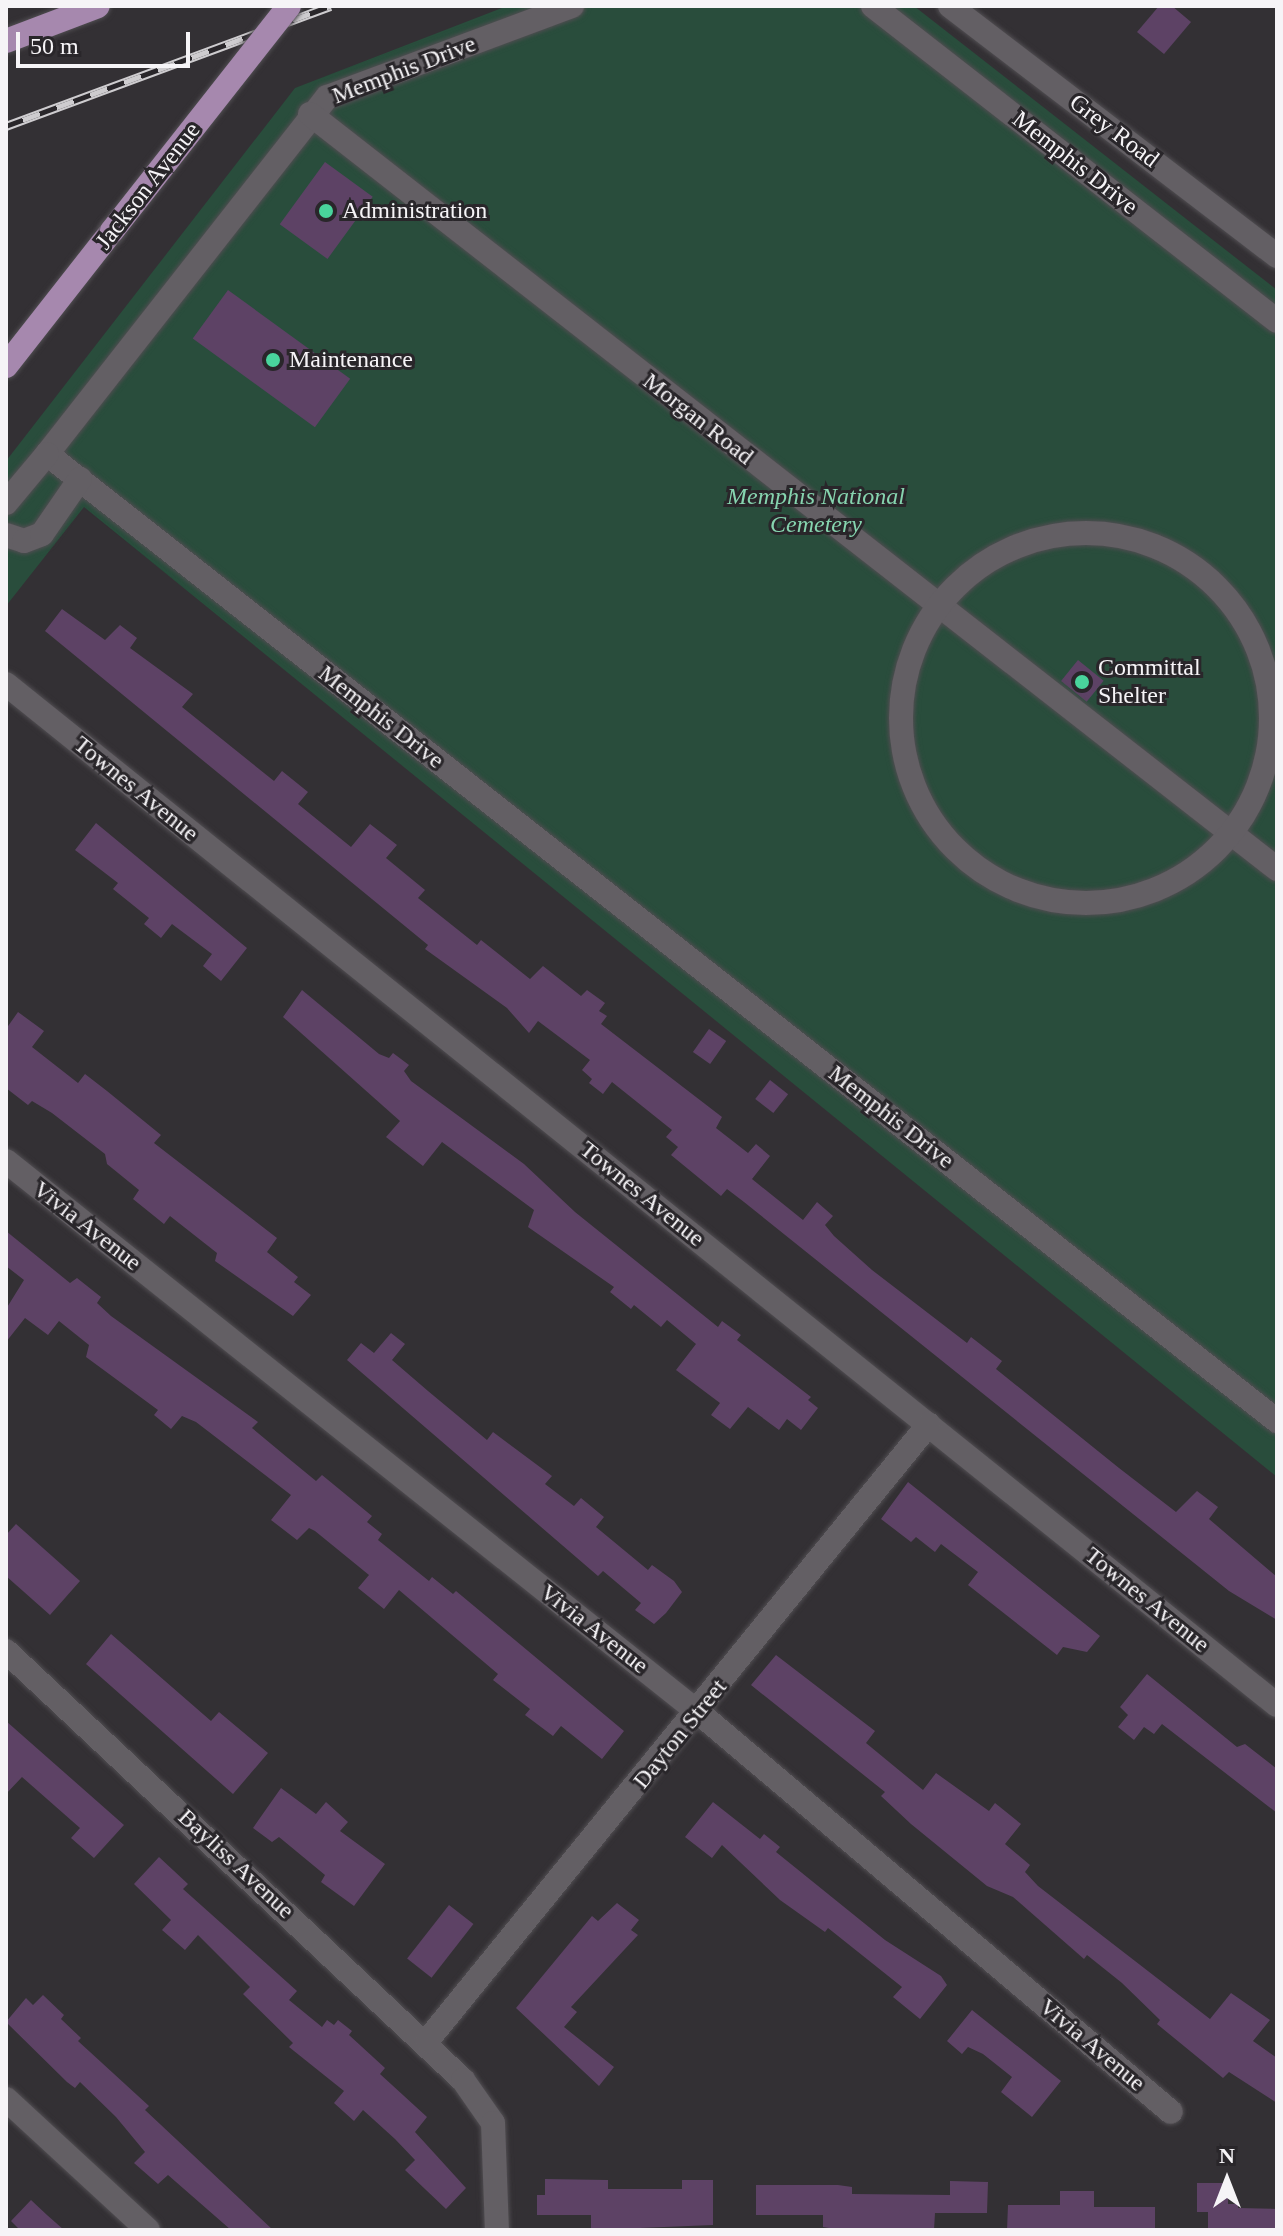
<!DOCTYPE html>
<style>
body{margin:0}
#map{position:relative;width:1283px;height:2236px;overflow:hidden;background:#333034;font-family:"Times New Roman",serif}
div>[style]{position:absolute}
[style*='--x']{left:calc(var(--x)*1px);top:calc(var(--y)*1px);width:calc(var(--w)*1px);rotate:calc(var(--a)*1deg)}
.green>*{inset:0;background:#294d3c}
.building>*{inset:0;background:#5d4265;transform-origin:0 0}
.roads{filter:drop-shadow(0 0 2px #504d51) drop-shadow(0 0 2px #504d51)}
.minor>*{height:24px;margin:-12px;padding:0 12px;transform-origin:12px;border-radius:12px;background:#635f64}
.minor>.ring{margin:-12px;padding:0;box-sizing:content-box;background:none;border:24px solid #635f64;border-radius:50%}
.major>*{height:24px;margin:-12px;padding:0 12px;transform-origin:12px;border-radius:12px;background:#a688ae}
.rail>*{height:9px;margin-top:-4.5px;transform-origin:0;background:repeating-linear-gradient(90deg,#29262a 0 18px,#cecccf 0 36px);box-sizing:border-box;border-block:2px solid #cecccf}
.bridges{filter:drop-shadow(0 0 2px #504d51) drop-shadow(0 0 2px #504d51)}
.major-bridge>*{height:24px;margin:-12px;padding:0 12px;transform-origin:12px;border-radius:12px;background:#a688ae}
.dots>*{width:22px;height:22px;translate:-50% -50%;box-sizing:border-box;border:4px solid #29262a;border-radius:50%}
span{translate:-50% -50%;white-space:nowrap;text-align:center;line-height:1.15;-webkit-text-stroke:6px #29262a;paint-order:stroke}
.street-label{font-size:24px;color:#f6f4f7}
.poi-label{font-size:24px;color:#f6f4f7}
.left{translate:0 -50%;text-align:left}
.park-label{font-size:24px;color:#86d4af;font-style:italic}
.frame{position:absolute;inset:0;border:8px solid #f6f4f7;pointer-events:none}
.north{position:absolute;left:1187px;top:2140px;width:80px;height:80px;-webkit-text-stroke:6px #29262a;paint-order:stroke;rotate:0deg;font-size:22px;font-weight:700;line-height:32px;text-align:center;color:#f6f4f7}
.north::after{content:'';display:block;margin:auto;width:28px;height:36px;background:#f6f4f7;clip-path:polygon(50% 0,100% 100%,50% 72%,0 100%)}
.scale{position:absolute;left:16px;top:32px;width:174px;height:36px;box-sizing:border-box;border:4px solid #f6f4f7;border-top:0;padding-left:10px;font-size:24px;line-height:28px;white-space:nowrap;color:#f6f4f7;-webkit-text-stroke:6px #29262a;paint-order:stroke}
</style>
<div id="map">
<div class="green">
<div style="clip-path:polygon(507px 6px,914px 6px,1277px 290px,1277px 1477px,84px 507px,6px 606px,6px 461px,295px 88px)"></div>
</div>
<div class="building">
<div style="clip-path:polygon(1159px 6px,1172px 6px,1191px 22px,1164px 54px,1137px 32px)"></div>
<div style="left:325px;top:162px;width:59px;height:77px;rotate:36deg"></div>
<div style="left:228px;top:290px;width:151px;height:60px;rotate:36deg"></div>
<div style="clip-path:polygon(62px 609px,105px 640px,120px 625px,137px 638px,130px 648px,193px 694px,182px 707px,274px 781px,282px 771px,308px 792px,298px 804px,351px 847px,370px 824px,397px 845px,386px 858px,425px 890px,418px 898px,477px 945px,481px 940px,530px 979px,543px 966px,581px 996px,587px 990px,605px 1003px,599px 1011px,607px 1016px,601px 1024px,722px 1117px,716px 1128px,748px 1153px,756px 1144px,770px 1156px,752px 1179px,803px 1220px,817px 1202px,833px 1216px,825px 1225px,834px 1236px,872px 1270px,967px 1343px,971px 1337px,1002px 1361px,996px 1369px,1119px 1468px,1176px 1512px,1197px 1491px,1218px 1507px,1209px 1519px,1277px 1577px,1277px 1620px,1229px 1591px,744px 1202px,727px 1189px,721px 1196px,671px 1155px,678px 1147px,666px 1137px,672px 1130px,612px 1082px,603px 1094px,589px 1083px,592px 1079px,582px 1070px,590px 1060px,538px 1021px,529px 1033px,507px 1008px,425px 949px,428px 945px,45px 631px)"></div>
<div style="left:1078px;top:660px;width:33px;height:27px;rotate:39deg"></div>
<div style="clip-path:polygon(96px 823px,247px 948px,221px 981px,203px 966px,212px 954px,172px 924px,161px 938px,144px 924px,149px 918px,113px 889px,118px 883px,75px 850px)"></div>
<div style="clip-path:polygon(302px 990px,379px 1054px,389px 1058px,393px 1053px,409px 1065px,404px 1071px,411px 1081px,524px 1164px,575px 1212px,718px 1327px,722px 1321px,741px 1335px,737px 1340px,811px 1397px,808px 1400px,818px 1408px,801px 1430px,787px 1419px,779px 1430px,748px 1407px,730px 1429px,711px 1415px,720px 1403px,676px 1370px,696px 1344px,667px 1320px,661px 1327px,634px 1305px,631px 1309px,610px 1292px,614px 1287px,528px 1227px,534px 1210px,442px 1142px,423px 1166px,386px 1137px,400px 1121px,283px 1017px)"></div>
<div style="clip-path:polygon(18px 1012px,44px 1031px,32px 1047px,78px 1083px,85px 1074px,107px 1091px,161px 1135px,154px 1143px,277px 1238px,267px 1252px,298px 1277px,294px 1282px,311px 1295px,293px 1316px,215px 1261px,217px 1253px,170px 1216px,164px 1224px,133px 1199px,139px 1190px,107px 1164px,105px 1154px,52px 1113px,32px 1101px,28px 1105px,6px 1088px,6px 1029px)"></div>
<div style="left:709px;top:1029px;width:21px;height:28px;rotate:35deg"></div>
<div style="left:770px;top:1080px;width:23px;height:24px;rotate:38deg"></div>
<div style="clip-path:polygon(6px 1231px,70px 1283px,77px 1278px,101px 1297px,97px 1303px,111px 1316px,258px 1422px,252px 1428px,288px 1458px,316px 1481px,322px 1475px,372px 1516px,367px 1522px,382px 1534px,378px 1540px,429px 1581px,432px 1577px,453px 1594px,456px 1591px,624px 1731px,602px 1759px,561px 1726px,553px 1736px,525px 1715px,530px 1709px,493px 1680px,498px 1674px,399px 1590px,384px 1609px,358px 1588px,369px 1575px,315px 1531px,309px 1528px,297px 1540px,271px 1520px,291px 1495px,196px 1422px,182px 1416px,171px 1429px,154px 1415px,158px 1410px,86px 1357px,89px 1345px,59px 1321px,48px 1335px,25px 1318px,6px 1342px,6px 1309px,24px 1280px,6px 1266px)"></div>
<div style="clip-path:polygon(391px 1333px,405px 1344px,392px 1360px,428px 1391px,487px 1440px,493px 1432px,552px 1476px,545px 1484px,574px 1506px,581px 1498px,604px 1517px,596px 1527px,648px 1570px,652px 1565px,674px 1581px,682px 1592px,666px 1613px,654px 1624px,635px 1610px,641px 1603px,603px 1571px,598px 1576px,347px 1360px,361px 1343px,374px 1353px)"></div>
<div style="clip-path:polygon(908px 1482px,1100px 1636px,1087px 1652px,1063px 1647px,1057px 1655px,968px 1585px,978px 1572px,941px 1544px,935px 1552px,916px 1537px,911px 1542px,881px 1519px)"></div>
<div style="clip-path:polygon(16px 1524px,80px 1581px,50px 1615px,6px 1576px,6px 1535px)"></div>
<div style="clip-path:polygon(111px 1634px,211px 1721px,219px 1712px,268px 1753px,233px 1794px,86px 1664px)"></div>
<div style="clip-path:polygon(776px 1655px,875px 1731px,866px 1743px,923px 1790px,936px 1773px,989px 1811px,995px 1803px,1021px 1824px,1005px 1844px,1030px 1865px,1025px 1872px,1038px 1886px,1210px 2019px,1231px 1993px,1270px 2020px,1253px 2041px,1277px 2058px,1277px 2103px,1229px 2072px,1223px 2078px,1157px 2024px,1160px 2020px,1122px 1983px,1087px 1955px,1084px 1959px,1013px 1897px,987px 1886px,911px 1824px,881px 1796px,885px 1792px,751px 1685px)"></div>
<div style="clip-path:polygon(1147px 1674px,1237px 1747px,1245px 1744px,1277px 1769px,1277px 1813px,1162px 1724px,1154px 1734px,1144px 1727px,1134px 1740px,1118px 1727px,1128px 1715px,1120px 1707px)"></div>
<div style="clip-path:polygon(6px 1721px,124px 1825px,94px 1858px,71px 1838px,80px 1828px,22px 1777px,6px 1794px)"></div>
<div style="clip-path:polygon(281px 1788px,316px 1814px,326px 1802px,348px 1822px,340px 1831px,385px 1864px,354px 1906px,321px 1882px,325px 1875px,279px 1837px,272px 1842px,253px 1828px)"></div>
<div style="clip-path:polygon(713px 1802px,760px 1839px,764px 1834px,780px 1847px,776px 1852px,885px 1940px,941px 1976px,947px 1985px,920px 2019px,893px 1997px,902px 1987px,828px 1928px,825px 1932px,780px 1900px,722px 1845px,712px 1858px,685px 1837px)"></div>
<div style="clip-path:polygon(159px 1857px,188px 1884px,183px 1889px,297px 1991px,289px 2000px,322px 2027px,327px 2020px,334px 2025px,338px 2020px,352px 2031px,349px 2035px,385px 2068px,380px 2074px,427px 2117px,415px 2132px,466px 2188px,446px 2209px,405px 2170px,415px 2160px,395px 2139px,363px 2110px,354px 2121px,334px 2103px,344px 2091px,289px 2047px,293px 2043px,243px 1994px,250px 1987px,198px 1935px,185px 1950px,162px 1930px,171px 1920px,134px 1884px)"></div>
<div style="clip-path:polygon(617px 1903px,639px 1920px,631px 1930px,638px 1935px,571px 2007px,577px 2012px,564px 2027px,614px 2067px,599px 2086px,516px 2008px,592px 1916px,598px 1921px)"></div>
<div style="left:449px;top:1905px;width:31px;height:68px;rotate:38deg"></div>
<div style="clip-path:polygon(43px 1995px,64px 2015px,61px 2019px,81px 2038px,78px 2041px,149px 2106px,145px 2110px,273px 2230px,231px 2230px,168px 2175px,158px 2184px,134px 2163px,145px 2152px,116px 2117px,80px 2082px,75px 2088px,67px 2082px,6px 2022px,26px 1998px,33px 2005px)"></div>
<div style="clip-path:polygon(972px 2010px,1061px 2081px,1032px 2117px,1001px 2092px,1012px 2077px,983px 2054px,968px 2047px,962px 2054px,947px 2041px)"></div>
<div style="clip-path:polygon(545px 2179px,608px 2180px,608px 2189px,682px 2189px,682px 2180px,713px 2180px,713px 2225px,591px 2230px,591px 2215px,537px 2215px,537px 2195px,545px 2195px)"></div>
<div style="clip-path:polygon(950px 2181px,988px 2182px,987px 2213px,935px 2213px,934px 2230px,829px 2228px,823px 2227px,823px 2215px,756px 2215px,756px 2185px,838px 2185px,852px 2187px,852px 2194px,950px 2195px)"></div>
<div style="clip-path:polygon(1197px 2183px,1228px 2183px,1228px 2204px,1238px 2204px,1238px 2208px,1277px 2209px,1277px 2230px,1208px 2230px,1208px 2212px,1197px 2212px)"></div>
<div style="clip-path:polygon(1060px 2191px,1094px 2191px,1094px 2207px,1155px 2207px,1155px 2230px,1007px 2230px,1008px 2205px,1060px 2205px)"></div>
<div style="clip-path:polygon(31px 2200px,47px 2215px,64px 2230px,20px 2230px,11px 2221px)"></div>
</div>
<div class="roads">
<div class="minor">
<div style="--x:572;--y:6;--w:261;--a:159.6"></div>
<div style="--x:327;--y:97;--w:454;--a:128.1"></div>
<div style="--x:47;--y:454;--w:1565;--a:38.17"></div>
<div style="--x:873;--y:6;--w:512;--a:37.94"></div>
<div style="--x:950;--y:6;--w:412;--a:37.4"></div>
<div style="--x:310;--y:114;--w:1227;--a:37.98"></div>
<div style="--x:6;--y:503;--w:64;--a:-50.1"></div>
<div class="ring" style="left:901px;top:533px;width:346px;height:346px"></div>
<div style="--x:6;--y:535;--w:19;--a:18"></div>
<div style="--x:24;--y:541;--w:19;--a:-21"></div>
<div style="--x:42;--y:534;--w:67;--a:-55.4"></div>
<div style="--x:6;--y:684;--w:1630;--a:38.78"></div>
<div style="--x:6;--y:1161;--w:885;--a:38.53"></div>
<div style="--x:698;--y:1712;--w:619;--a:40.22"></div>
<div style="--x:6;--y:1651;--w:627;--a:43.19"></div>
<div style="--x:463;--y:2080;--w:52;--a:55.1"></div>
<div style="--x:493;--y:2123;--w:107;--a:87.9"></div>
<div style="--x:427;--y:2041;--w:795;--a:-50.87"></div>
<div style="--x:6;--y:2099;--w:193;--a:42.7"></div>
</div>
<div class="major">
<div style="--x:6;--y:41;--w:98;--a:-20.8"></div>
<div style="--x:6;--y:366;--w:172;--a:-51.9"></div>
</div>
</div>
<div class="rail">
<div style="--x:6;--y:126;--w:346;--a:-20.3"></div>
</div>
<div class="bridges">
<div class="major-bridge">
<div style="--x:112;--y:231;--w:286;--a:-51.8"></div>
</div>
</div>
<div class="dots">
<div style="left:326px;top:211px;background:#49d49c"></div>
<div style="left:273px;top:360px;background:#49d49c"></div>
<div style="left:1082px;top:682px;background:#49d49c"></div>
</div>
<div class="street-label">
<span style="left:404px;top:70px;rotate:-21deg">Memphis Drive</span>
<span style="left:1114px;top:131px;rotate:37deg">Grey Road</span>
<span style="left:1075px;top:163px;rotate:38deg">Memphis Drive</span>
<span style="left:148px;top:186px;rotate:-52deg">Jackson Avenue</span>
<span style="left:698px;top:419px;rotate:38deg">Morgan Road</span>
<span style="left:381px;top:717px;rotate:38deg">Memphis Drive</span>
<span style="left:136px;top:789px;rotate:39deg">Townes Avenue</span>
<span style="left:891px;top:1117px;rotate:38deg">Memphis Drive</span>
<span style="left:642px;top:1194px;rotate:39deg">Townes Avenue</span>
<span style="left:87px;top:1226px;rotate:38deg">Vivia Avenue</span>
<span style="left:1147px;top:1600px;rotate:39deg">Townes Avenue</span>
<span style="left:594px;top:1629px;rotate:38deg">Vivia Avenue</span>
<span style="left:680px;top:1734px;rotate:-51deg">Dayton Street</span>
<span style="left:236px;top:1864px;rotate:43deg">Bayliss Avenue</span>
<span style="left:1092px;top:2045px;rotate:40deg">Vivia Avenue</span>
</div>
<div class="poi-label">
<span class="left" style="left:342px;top:211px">Administration</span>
<span class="left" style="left:289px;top:360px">Maintenance</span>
<span class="left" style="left:1098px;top:682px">Committal<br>Shelter</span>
</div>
<div class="park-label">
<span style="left:816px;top:511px">Memphis National<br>Cemetery</span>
</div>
<div class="frame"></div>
<div class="north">N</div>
<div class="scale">50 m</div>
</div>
